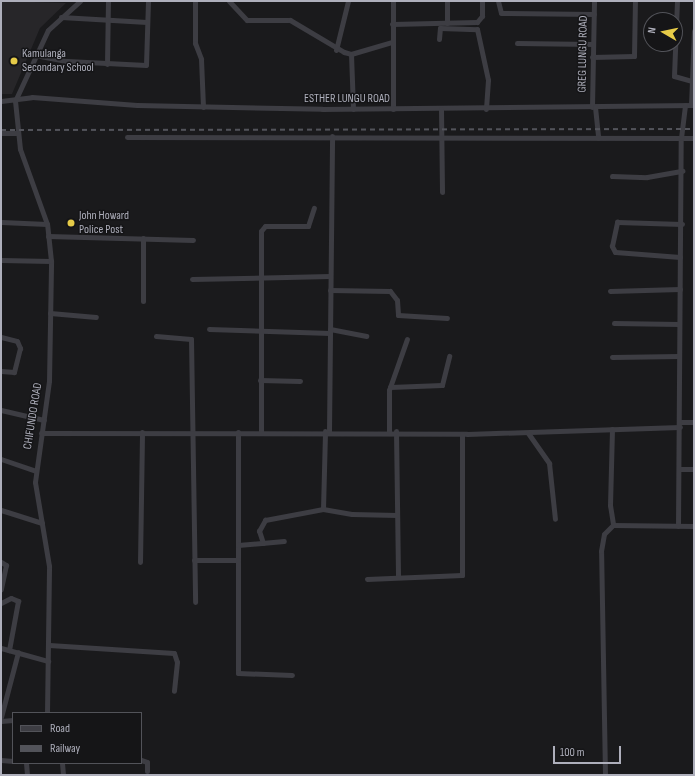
<!DOCTYPE html>
<style>
body{margin:0}
#map{position:relative;width:695px;height:776px;overflow:hidden;background:#1a1a1c;font-family:"Sofia Sans Condensed",sans-serif}
div>[style]{position:absolute}
[style*='--x']{left:calc(var(--x)*1px);top:calc(var(--y)*1px);width:calc(var(--w)*1px);rotate:calc(var(--a)*1deg)}
.built>*{inset:0;background:#272629}
.minor>*{height:5px;margin:-2.5px;padding:0 2.5px;transform-origin:2.5px;border-radius:2.5px;background:#3d3d43}
.rail>*{height:1.5px;margin-top:-0.75px;transform-origin:0;background:repeating-linear-gradient(90deg,#52535a 0 5px,transparent 0 9px)}
.dots>*{width:11px;height:11px;translate:-50% -50%;box-sizing:border-box;border:2px solid #151517;border-radius:50%}
span{translate:-50% -50%;white-space:nowrap;text-align:center;line-height:1.15;-webkit-text-stroke:3px #151517;paint-order:stroke}
.poi-label{font-size:12px;color:#aeafbb}
.left{translate:0 -50%;text-align:left}
.street-label{font-size:12px;color:#aeafbb}
.frame{position:absolute;inset:0;border:2px solid #aeafbb;pointer-events:none}
.legend{position:absolute;left:12px;top:712px;width:130px;height:52px;box-sizing:border-box;background:#151517;border:1px solid #525359;margin:0;padding:5px 7px;list-style:none;font-size:12px;color:#aeafbb}
.legend li{display:flex;align-items:center;gap:8px;height:20px}
.legend b{width:20px;border:1px solid #525359}
.north{position:absolute;left:643px;top:12px;width:40px;height:40px;box-sizing:border-box;background:#151517;border:1px solid #525359;border-radius:50%;rotate:279deg;font-size:11px;font-weight:700;line-height:16px;text-align:center;color:#aeafbb}
.north::after{content:'';display:block;margin:auto;width:14px;height:18px;background:#e6cb48;clip-path:polygon(50% 0,100% 100%,50% 72%,0 100%)}
.scale{position:absolute;left:553px;top:746px;width:68px;height:18px;box-sizing:border-box;border:2px solid #aeafbb;border-top:0;padding-left:5px;font-size:12px;line-height:14px;white-space:nowrap;color:#aeafbb;-webkit-text-stroke:3px #151517;paint-order:stroke}
</style>
<div id="map">
<div class="built">
<div style="clip-path:polygon(1px 1px,66px 3px,40px 28px,12px 94px,1px 94px)"></div>
</div>
<div class="minor">
<div style="--x:195;--y:1;--w:42;--a:90"></div>
<div style="--x:195;--y:43;--w:17;--a:69"></div>
<div style="--x:201;--y:59;--w:48;--a:87.6"></div>
<div style="--x:229;--y:1;--w:26;--a:47"></div>
<div style="--x:247;--y:20;--w:43;--a:0"></div>
<div style="--x:290;--y:20;--w:63;--a:30.7"></div>
<div style="--x:344;--y:52;--w:7;--a:16"></div>
<div style="--x:351;--y:54;--w:43;--a:-16.3"></div>
<div style="--x:393;--y:1;--w:108;--a:90"></div>
<div style="--x:498;--y:1;--w:12;--a:76"></div>
<div style="--x:501;--y:13;--w:93;--a:0.6"></div>
<div style="--x:677;--y:1;--w:75;--a:92.3"></div>
<div style="--x:674;--y:76;--w:18;--a:16"></div>
<div style="--x:61;--y:17;--w:86;--a:3.3"></div>
<div style="--x:447;--y:23;--w:22;--a:-90"></div>
<div style="--x:392;--y:24;--w:85;--a:-1.3"></div>
<div style="--x:477;--y:22;--w:8;--a:-50"></div>
<div style="--x:482;--y:16;--w:15;--a:-90"></div>
<div style="--x:439;--y:39;--w:11;--a:-85"></div>
<div style="--x:440;--y:28;--w:37;--a:2"></div>
<div style="--x:477;--y:29;--w:52;--a:77.8"></div>
<div style="--x:488;--y:80;--w:29;--a:94"></div>
<div style="--x:517;--y:43;--w:76;--a:0.8"></div>
<div style="--x:336;--y:50;--w:50;--a:-76.2"></div>
<div style="--x:351;--y:54;--w:55;--a:87.9"></div>
<div style="--x:35;--y:55;--w:33;--a:11"></div>
<div style="--x:67;--y:61;--w:79;--a:2.9"></div>
<div style="--x:146;--y:65;--w:64;--a:-88.2"></div>
<div style="--x:592;--y:57;--w:42;--a:-1.4"></div>
<div style="--x:634;--y:56;--w:55;--a:-89"></div>
<div style="--x:107;--y:64;--w:63;--a:-89.1"></div>
<div style="--x:1;--y:101;--w:31;--a:-7"></div>
<div style="--x:32;--y:97;--w:105;--a:4.4"></div>
<div style="--x:137;--y:105;--w:185;--a:1.2"></div>
<div style="--x:322;--y:109;--w:372;--a:-0.6"></div>
<div style="--x:691;--y:105;--w:74;--a:-87.7"></div>
<div style="--x:592;--y:107;--w:106;--a:-88.9"></div>
<div style="--x:595;--y:107;--w:31;--a:84"></div>
<div style="--x:441;--y:109;--w:83;--a:89.3"></div>
<div style="--x:1;--y:133;--w:16;--a:0"></div>
<div style="--x:127;--y:137;--w:567;--a:0.1"></div>
<div style="--x:612;--y:176;--w:35;--a:2"></div>
<div style="--x:647;--y:177;--w:36;--a:-10"></div>
<div style="--x:1;--y:222;--w:46;--a:2.5"></div>
<div style="--x:48;--y:236;--w:145;--a:1.6"></div>
<div style="--x:680;--y:257;--w:65;--a:-175.6"></div>
<div style="--x:615;--y:252;--w:7;--a:-117"></div>
<div style="--x:612;--y:246;--w:25;--a:-78"></div>
<div style="--x:617;--y:222;--w:65;--a:1.8"></div>
<div style="--x:1;--y:260;--w:50;--a:1.1"></div>
<div style="--x:192;--y:279;--w:138;--a:-1.2"></div>
<div style="--x:330;--y:290;--w:60;--a:1"></div>
<div style="--x:390;--y:291;--w:11;--a:52"></div>
<div style="--x:397;--y:300;--w:15;--a:86"></div>
<div style="--x:398;--y:315;--w:49;--a:3.5"></div>
<div style="--x:610;--y:291;--w:70;--a:-1.6"></div>
<div style="--x:143;--y:301;--w:63;--a:-90"></div>
<div style="--x:50;--y:313;--w:46;--a:5"></div>
<div style="--x:614;--y:323;--w:65;--a:0.9"></div>
<div style="--x:209;--y:329;--w:121;--a:1.9"></div>
<div style="--x:330;--y:329;--w:37;--a:11"></div>
<div style="--x:156;--y:336;--w:35;--a:5"></div>
<div style="--x:191;--y:339;--w:263;--a:89.1"></div>
<div style="--x:1;--y:337;--w:16;--a:14"></div>
<div style="--x:17;--y:341;--w:8;--a:67"></div>
<div style="--x:20;--y:348;--w:25;--a:104"></div>
<div style="--x:14;--y:372;--w:13;--a:-176"></div>
<div style="--x:612;--y:357;--w:67;--a:-0.9"></div>
<div style="--x:260;--y:380;--w:40;--a:1.4"></div>
<div style="--x:390;--y:387;--w:52;--a:-2.2"></div>
<div style="--x:442;--y:385;--w:30;--a:-76"></div>
<div style="--x:1;--y:410;--w:44;--a:13.1"></div>
<div style="--x:680;--y:422;--w:14;--a:0"></div>
<div style="--x:612;--y:429;--w:76;--a:91.5"></div>
<div style="--x:610;--y:505;--w:20;--a:81"></div>
<div style="--x:329;--y:431;--w:295;--a:-89.4"></div>
<div style="--x:389;--y:431;--w:41;--a:-90"></div>
<div style="--x:389;--y:390;--w:54;--a:-70.6"></div>
<div style="--x:396;--y:431;--w:146;--a:89.2"></div>
<div style="--x:238;--y:432;--w:241;--a:90"></div>
<div style="--x:238;--y:673;--w:54;--a:2.1"></div>
<div style="--x:261;--y:432;--w:201;--a:-90"></div>
<div style="--x:261;--y:231;--w:6;--a:-51"></div>
<div style="--x:265;--y:226;--w:43;--a:0"></div>
<div style="--x:308;--y:226;--w:19;--a:-72"></div>
<div style="--x:41;--y:433;--w:426;--a:0.1"></div>
<div style="--x:467;--y:434;--w:213;--a:-1.9"></div>
<div style="--x:528;--y:433;--w:37;--a:55"></div>
<div style="--x:549;--y:463;--w:56;--a:83.9"></div>
<div style="--x:1;--y:459;--w:36;--a:19"></div>
<div style="--x:680;--y:469;--w:14;--a:0"></div>
<div style="--x:323;--y:509;--w:78;--a:-88.5"></div>
<div style="--x:1;--y:510;--w:43;--a:17.6"></div>
<div style="--x:678;--y:526;--w:388;--a:-89.6"></div>
<div style="--x:681;--y:138;--w:33;--a:-83"></div>
<div style="--x:263;--y:543;--w:13;--a:-108"></div>
<div style="--x:259;--y:531;--w:13;--a:-61"></div>
<div style="--x:265;--y:520;--w:59;--a:-10.7"></div>
<div style="--x:323;--y:509;--w:29;--a:10"></div>
<div style="--x:352;--y:514;--w:45;--a:1.3"></div>
<div style="--x:238;--y:545;--w:46;--a:-5"></div>
<div style="--x:194;--y:560;--w:44;--a:0"></div>
<div style="--x:1;--y:562;--w:6;--a:31"></div>
<div style="--x:6;--y:565;--w:25;--a:102"></div>
<div style="--x:140;--y:562;--w:130;--a:-89.1"></div>
<div style="--x:367;--y:579;--w:95;--a:-2.4"></div>
<div style="--x:462;--y:575;--w:141;--a:-90"></div>
<div style="--x:1;--y:603;--w:11;--a:-27"></div>
<div style="--x:11;--y:598;--w:8;--a:23"></div>
<div style="--x:18;--y:601;--w:50;--a:100.4"></div>
<div style="--x:49;--y:645;--w:125;--a:3.7"></div>
<div style="--x:174;--y:653;--w:9;--a:72"></div>
<div style="--x:177;--y:662;--w:29;--a:96"></div>
<div style="--x:1;--y:648;--w:49;--a:15.5"></div>
<div style="--x:47;--y:713;--w:147;--a:-89.2"></div>
<div style="--x:49;--y:566;--w:85;--a:-99.5"></div>
<div style="--x:35;--y:482;--w:102;--a:-82.1"></div>
<div style="--x:49;--y:381;--w:120;--a:-89"></div>
<div style="--x:51;--y:261;--w:37;--a:-96"></div>
<div style="--x:47;--y:224;--w:80;--a:-109.8"></div>
<div style="--x:20;--y:149;--w:48;--a:-95.9"></div>
<div style="--x:15;--y:101;--w:78;--a:-65.1"></div>
<div style="--x:48;--y:30;--w:43;--a:-42.2"></div>
<div style="--x:1;--y:717;--w:67;--a:-75.3"></div>
<div style="--x:1;--y:721;--w:12;--a:-5"></div>
<div style="--x:1;--y:760;--w:12;--a:5"></div>
<div style="--x:141;--y:760;--w:6;--a:18"></div>
<div style="--x:147;--y:762;--w:9;--a:90"></div>
<div style="--x:26;--y:763;--w:12;--a:85"></div>
<div style="--x:62;--y:763;--w:12;--a:85"></div>
<div style="--x:605;--y:775;--w:224;--a:-91"></div>
<div style="--x:601;--y:551;--w:17;--a:-80"></div>
<div style="--x:604;--y:534;--w:13;--a:-45"></div>
<div style="--x:613;--y:525;--w:81;--a:0.7"></div>
</div>
<div class="rail">
<div style="--x:1;--y:130;--w:693;--a:-0.08"></div>
</div>
<div class="dots">
<div style="left:14px;top:61px;background:#e6cb48"></div>
<div style="left:71px;top:223px;background:#e6cb48"></div>
</div>
<div class="poi-label">
<span class="left" style="left:22px;top:61px">Kamulanga<br>Secondary School</span>
<span class="left" style="left:79px;top:223px">John Howard<br>Police Post</span>
</div>
<div class="street-label">
<span style="left:583px;top:54px;rotate:-89deg">GREG LUNGU ROAD</span>
<span style="left:347px;top:99px">ESTHER LUNGU ROAD</span>
<span style="left:33px;top:416px;rotate:-81deg">CHIFUNDO ROAD</span>
</div>
<div class="frame"></div>
<ul class="legend">
<li><b style="height:5px;background:#3d3d43"></b>Road</li>
<li><b style="height:5px;background:#52535a"></b>Railway</li>
</ul>
<div class="north">N</div>
<div class="scale">100 m</div>
</div>
